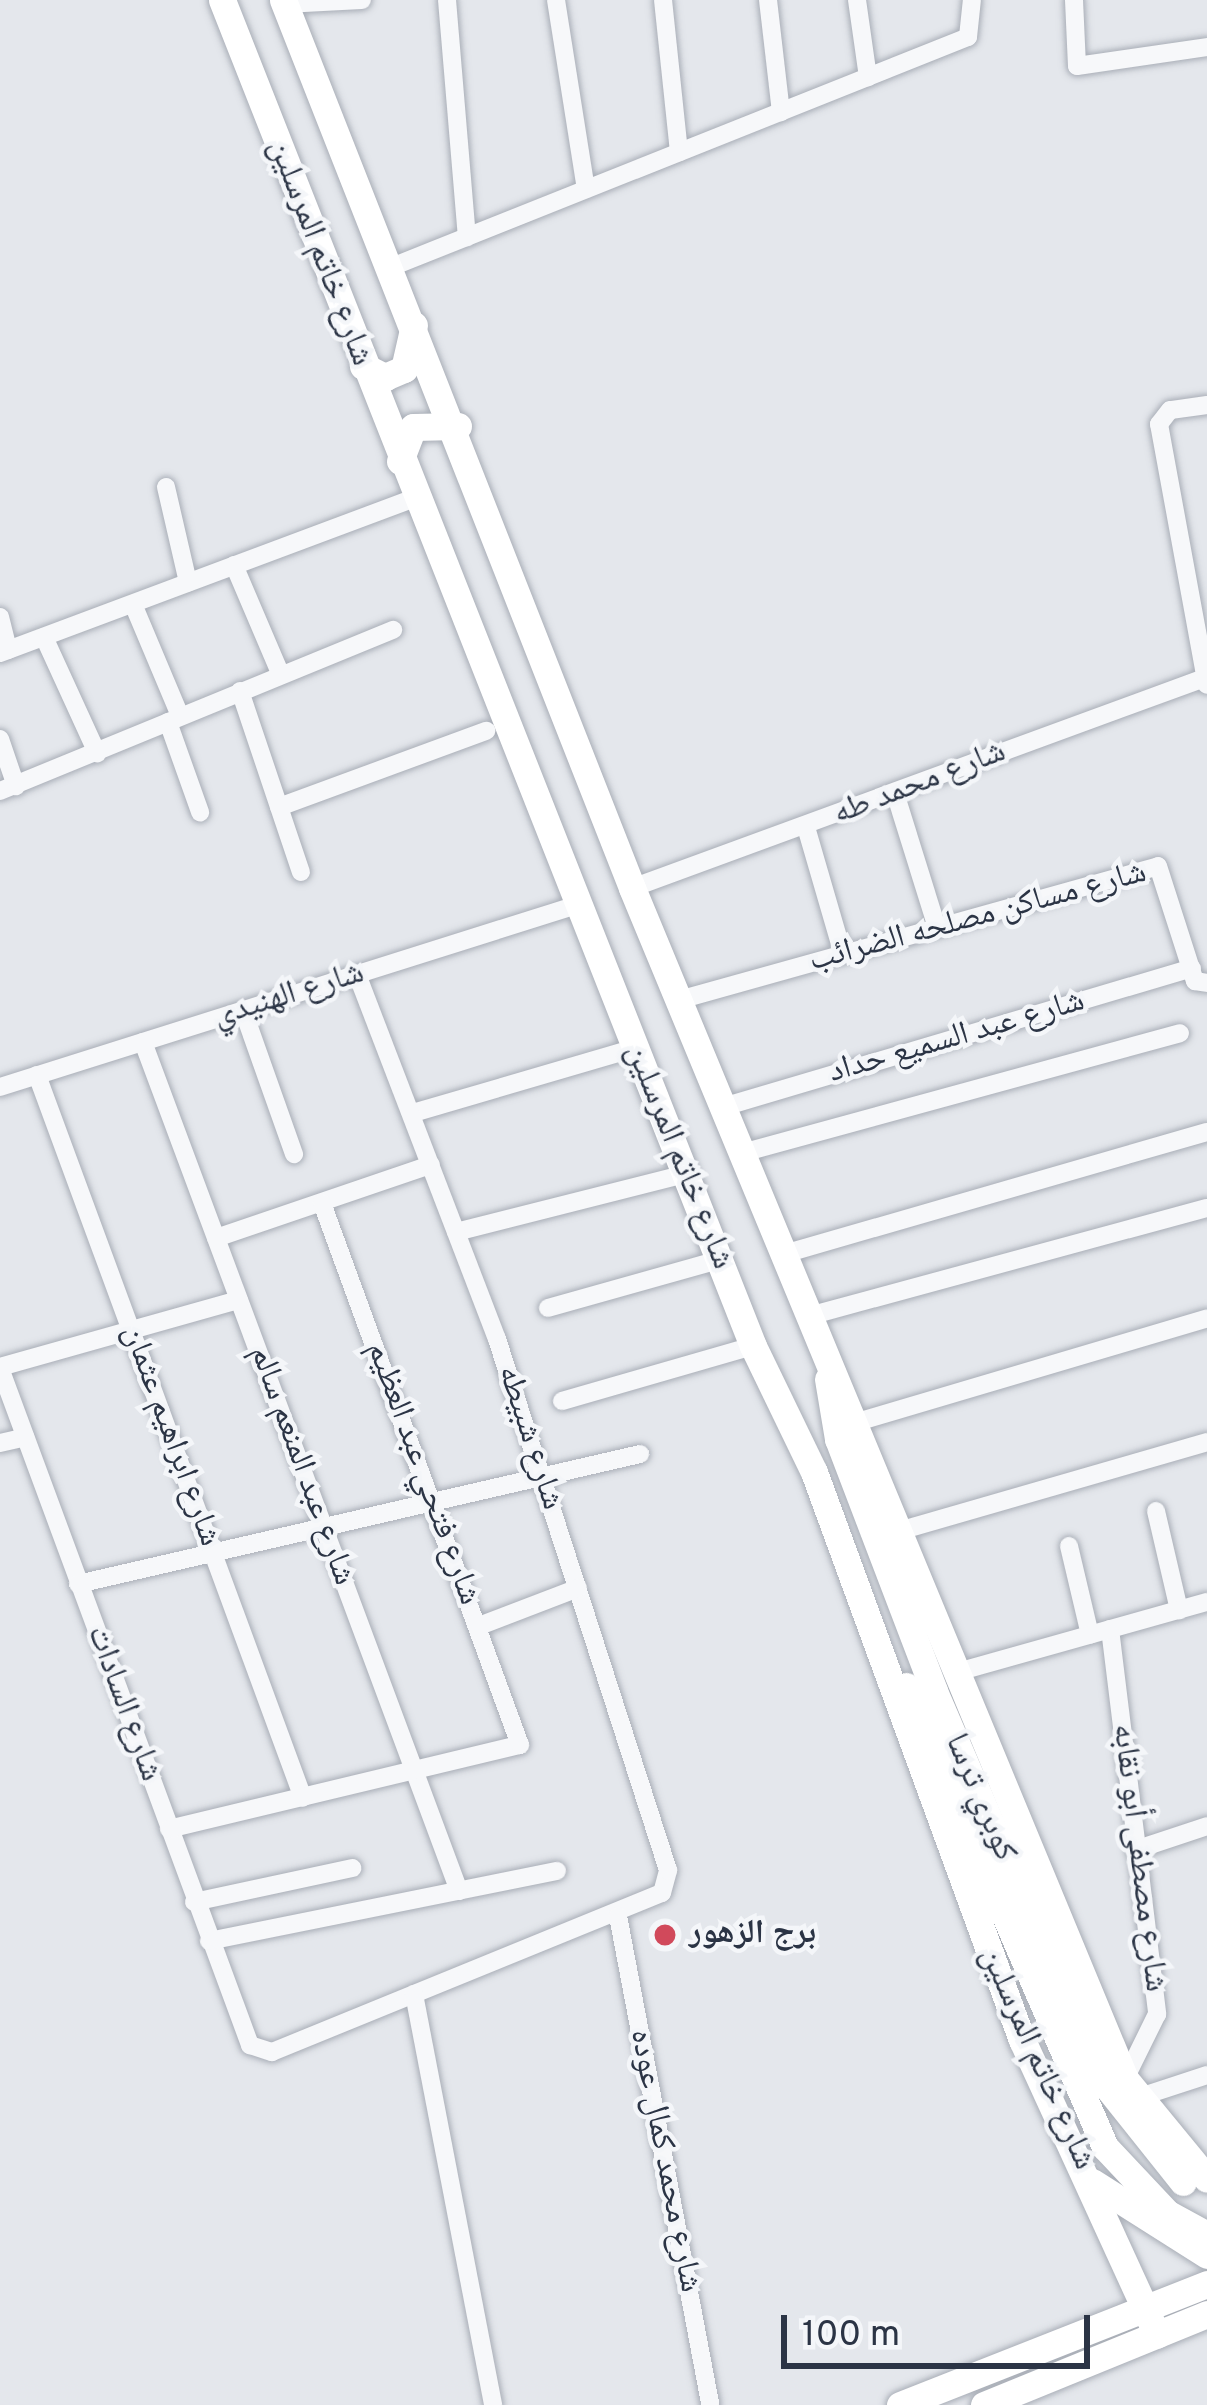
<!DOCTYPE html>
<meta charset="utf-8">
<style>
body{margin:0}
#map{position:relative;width:1207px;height:2405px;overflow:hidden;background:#e4e7ec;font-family:Overpass,"Noto Naskh Arabic",sans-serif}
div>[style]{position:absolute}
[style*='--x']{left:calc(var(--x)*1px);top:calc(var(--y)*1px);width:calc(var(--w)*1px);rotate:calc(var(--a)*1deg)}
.roads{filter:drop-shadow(0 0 3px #a9aeb7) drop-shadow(0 0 3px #a9aeb7)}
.minor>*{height:18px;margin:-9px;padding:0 9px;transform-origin:9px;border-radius:9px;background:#f7f8fa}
.secondary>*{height:27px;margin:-13.5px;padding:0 13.5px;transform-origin:13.5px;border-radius:13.5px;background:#fff}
.dots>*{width:33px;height:33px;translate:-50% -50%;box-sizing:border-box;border:6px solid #f4f6f9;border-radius:50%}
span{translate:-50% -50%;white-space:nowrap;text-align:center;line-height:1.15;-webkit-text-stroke:9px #f4f6f9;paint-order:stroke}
.street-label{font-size:33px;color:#2b3445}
.poi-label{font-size:33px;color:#2b3445;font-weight:700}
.left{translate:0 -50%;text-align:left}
.scale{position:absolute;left:781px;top:2315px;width:309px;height:54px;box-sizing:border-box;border:6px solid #2b3445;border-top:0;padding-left:15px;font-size:36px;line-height:42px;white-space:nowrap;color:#2b3445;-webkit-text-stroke:9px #f4f6f9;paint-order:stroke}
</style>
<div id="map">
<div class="roads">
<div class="minor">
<div style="--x:447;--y:0;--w:238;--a:85.2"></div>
<div style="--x:556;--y:0;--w:191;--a:81"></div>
<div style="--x:663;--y:0;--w:153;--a:84"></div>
<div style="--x:768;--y:0;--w:113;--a:83.4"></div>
<div style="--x:857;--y:0;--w:78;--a:81.9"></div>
<div style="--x:1074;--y:0;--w:66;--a:87.4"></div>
<div style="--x:1077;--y:66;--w:131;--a:-8.3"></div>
<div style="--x:284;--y:4;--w:78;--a:-2.9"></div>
<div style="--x:394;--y:266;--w:618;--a:-21.75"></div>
<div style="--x:968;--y:37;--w:37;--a:-84"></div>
<div style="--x:1207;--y:405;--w:37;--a:172"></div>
<div style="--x:1170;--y:410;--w:18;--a:128"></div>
<div style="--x:1159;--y:424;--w:265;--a:79.6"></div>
<div style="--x:166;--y:487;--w:98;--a:77"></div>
<div style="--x:234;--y:565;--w:117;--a:66.9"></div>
<div style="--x:133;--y:604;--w:121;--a:67.2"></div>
<div style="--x:0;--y:617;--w:34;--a:76"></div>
<div style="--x:44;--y:637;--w:128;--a:65.4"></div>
<div style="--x:0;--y:653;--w:442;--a:-20.5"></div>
<div style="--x:240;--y:691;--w:191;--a:71.4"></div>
<div style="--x:168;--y:722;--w:96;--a:70.4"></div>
<div style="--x:0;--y:739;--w:50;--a:71.2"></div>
<div style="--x:0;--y:791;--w:425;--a:-22.3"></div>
<div style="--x:896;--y:796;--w:138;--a:72.7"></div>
<div style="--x:279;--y:807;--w:221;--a:-20.2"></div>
<div style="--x:806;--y:827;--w:132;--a:73.8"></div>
<div style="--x:632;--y:888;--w:612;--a:-20.15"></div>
<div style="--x:679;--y:1000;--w:497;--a:-15.6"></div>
<div style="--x:1158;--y:866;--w:121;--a:72.2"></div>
<div style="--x:1195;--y:981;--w:12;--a:9"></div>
<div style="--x:243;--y:1010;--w:153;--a:70.5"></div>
<div style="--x:143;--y:1042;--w:906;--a:69.58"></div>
<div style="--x:37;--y:1075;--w:770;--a:69.8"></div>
<div style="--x:0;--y:1087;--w:605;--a:-17.51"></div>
<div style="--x:723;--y:1107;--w:489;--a:-16.5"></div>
<div style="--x:413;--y:1113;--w:231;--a:-16.3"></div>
<div style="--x:742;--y:1153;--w:454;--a:-15.3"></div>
<div style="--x:456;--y:1232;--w:236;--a:-14.2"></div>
<div style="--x:216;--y:1238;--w:227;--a:-18.8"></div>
<div style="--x:784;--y:1254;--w:440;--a:-16.1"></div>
<div style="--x:548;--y:1308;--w:178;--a:-15.7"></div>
<div style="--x:809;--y:1316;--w:412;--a:-15.2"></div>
<div style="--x:0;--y:1367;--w:248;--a:-15.7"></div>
<div style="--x:0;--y:1368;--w:722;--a:69.73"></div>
<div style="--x:250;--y:2045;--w:23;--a:18"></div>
<div style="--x:272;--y:2052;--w:421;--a:-22.2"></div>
<div style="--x:662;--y:1893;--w:24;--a:-75"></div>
<div style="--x:668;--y:1870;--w:558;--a:-107.85"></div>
<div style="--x:497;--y:1339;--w:390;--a:-111"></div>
<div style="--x:562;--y:1401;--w:199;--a:-16.1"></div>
<div style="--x:857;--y:1422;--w:365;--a:-16.5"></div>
<div style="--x:0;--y:1443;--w:26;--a:-13"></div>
<div style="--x:1156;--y:1511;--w:102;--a:76.9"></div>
<div style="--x:899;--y:1531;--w:321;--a:-16.1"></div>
<div style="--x:1069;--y:1546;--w:91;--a:76.7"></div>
<div style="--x:78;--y:1584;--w:577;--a:-13.02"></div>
<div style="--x:479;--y:1626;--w:106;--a:-21"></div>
<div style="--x:1110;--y:1629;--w:388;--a:83"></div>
<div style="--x:1157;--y:2014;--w:72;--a:116.2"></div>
<div style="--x:954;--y:1673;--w:263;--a:-15.7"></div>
<div style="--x:169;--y:1829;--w:361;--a:-13.5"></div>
<div style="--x:520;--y:1745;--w:577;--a:-110.07"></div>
<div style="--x:1135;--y:1850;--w:76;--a:-18.4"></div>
<div style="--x:194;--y:1902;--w:162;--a:-12.1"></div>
<div style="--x:618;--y:1916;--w:498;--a:79.3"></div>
<div style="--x:209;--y:1941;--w:355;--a:-11.4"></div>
<div style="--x:414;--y:1994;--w:419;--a:79.1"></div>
<div style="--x:1137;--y:2098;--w:74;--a:-18.2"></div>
</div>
<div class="secondary">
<div style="--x:222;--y:0;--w:1447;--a:68.47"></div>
<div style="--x:753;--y:1346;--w:140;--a:64.2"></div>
<div style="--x:814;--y:1472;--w:605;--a:69.89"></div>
<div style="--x:1022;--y:2040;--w:324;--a:65.4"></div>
<div style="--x:283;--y:0;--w:954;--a:68.54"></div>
<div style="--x:632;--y:888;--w:1289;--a:67.51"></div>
<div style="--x:1125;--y:2079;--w:129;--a:50.6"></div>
<div style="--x:363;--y:366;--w:25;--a:27"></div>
<div style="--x:385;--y:377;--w:21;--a:-23"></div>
<div style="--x:404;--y:369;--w:45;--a:-77.2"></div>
<div style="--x:400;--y:461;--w:36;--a:-69"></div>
<div style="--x:413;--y:427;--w:45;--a:-1.3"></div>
<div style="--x:828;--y:1379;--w:61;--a:80.5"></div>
<div style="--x:838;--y:1439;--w:270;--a:69.1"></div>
<div style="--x:934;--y:1691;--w:421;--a:66.8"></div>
<div style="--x:1100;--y:2078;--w:133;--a:51.4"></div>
<div style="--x:906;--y:1686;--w:502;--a:66.65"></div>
<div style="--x:1105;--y:2147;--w:91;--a:46.8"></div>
<div style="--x:1167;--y:2213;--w:46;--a:28.8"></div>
<div style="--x:1092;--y:2182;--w:136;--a:32.4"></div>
<div style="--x:900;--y:2405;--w:330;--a:-21.5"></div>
<div style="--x:984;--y:2405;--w:241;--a:-22.2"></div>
</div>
</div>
<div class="dots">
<div style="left:665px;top:1935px;background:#d1495b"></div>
</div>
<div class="street-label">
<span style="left:319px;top:253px;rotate:69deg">شارع خاتم المرسلين</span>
<span style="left:920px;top:784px;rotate:-21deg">شارع محمد طه</span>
<span style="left:978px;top:918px;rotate:-15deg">شارع مساكن مصلحه الضرائب</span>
<span style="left:289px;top:996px;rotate:-17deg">شارع الهنيدي</span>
<span style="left:957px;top:1038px;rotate:-16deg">شارع عبد السميع حداد</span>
<span style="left:678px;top:1157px;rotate:68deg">شارع خاتم المرسلين</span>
<span style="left:170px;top:1436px;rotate:70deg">شارع ابراهيم عثمان</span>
<span style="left:529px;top:1438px;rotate:72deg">شارع شبيطه</span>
<span style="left:301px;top:1466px;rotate:70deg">شارع عبد المنعم سالم</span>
<span style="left:422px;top:1474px;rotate:70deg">شارع فتحي عبد العظيم</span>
<span style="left:123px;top:1704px;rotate:70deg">شارع السادات</span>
<span style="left:979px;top:1798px;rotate:67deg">كوبري ترسا</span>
<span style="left:1138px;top:1858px;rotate:83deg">شارع مصطفى أبو نقابه</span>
<span style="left:1036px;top:2059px;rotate:66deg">شارع خاتم المرسلين</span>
<span style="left:664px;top:2161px;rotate:79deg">شارع محمد كمال عوده</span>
</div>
<div class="poi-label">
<span class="left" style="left:689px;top:1935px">برج الزهور</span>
</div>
<div class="scale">100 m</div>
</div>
